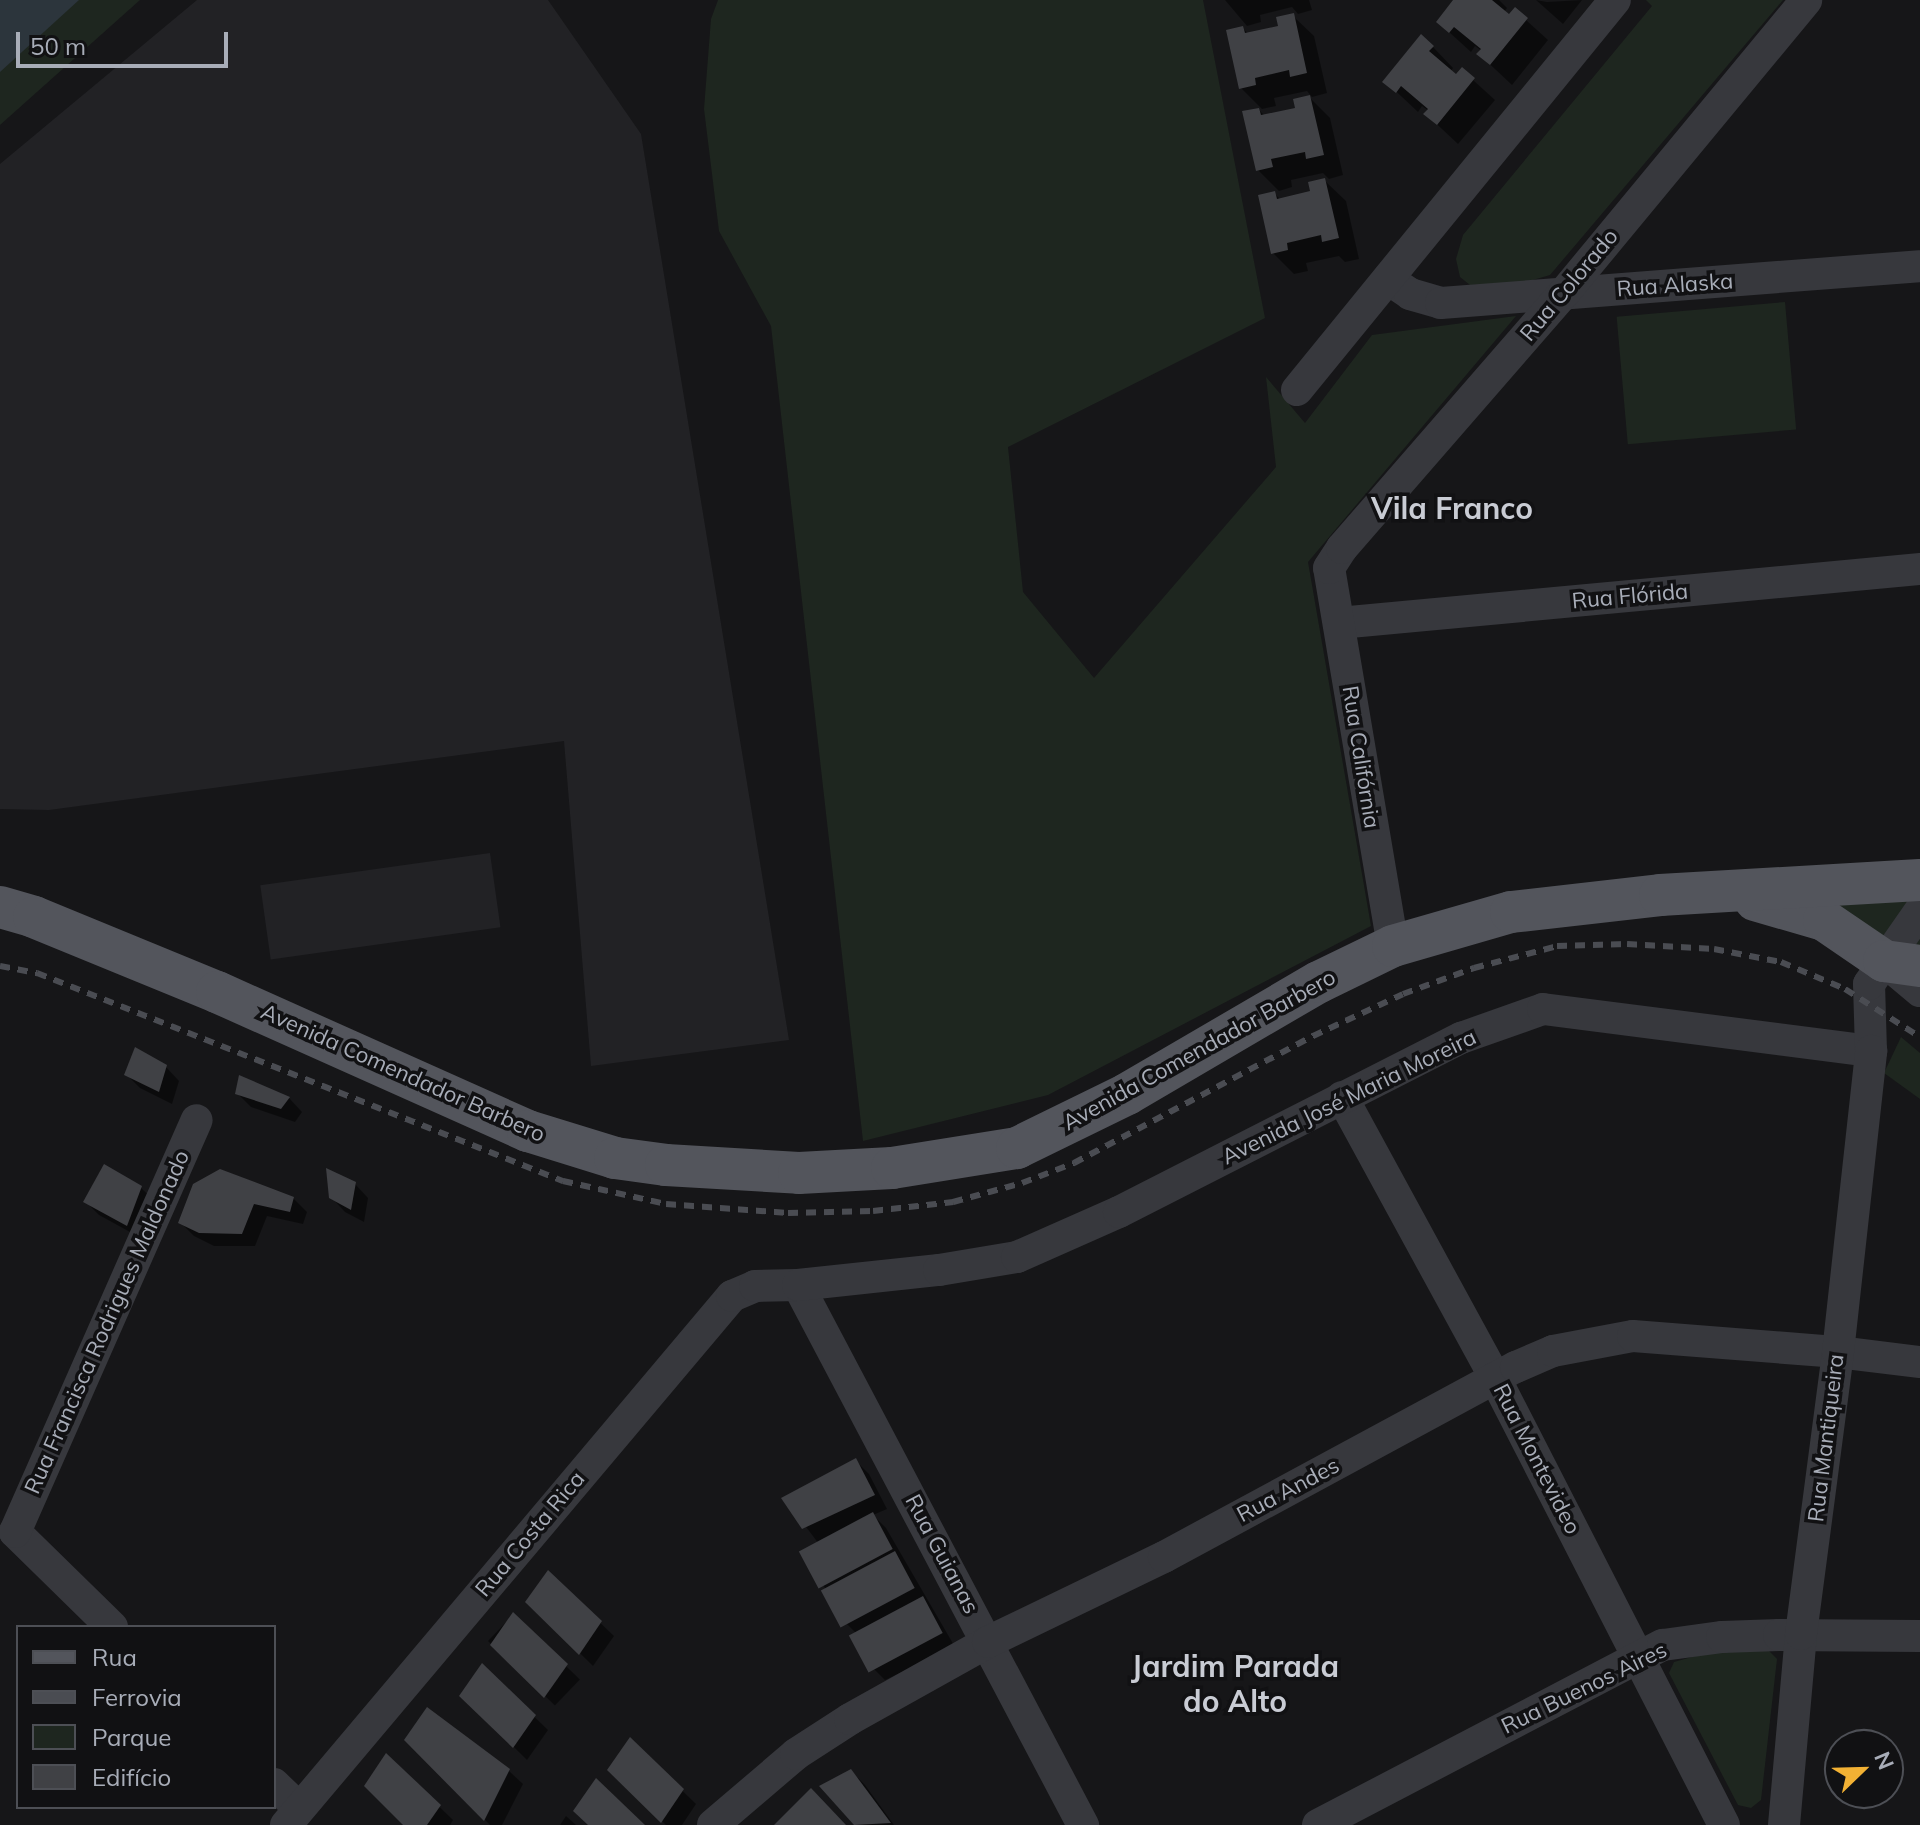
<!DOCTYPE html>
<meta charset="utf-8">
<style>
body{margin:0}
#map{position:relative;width:1920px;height:1825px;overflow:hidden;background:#161618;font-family:Mulish,sans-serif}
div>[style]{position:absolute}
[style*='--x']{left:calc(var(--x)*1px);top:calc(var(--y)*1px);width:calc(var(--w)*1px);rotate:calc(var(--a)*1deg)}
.built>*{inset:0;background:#222225;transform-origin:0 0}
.green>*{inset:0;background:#1e261f;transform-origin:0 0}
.water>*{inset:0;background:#2c353c}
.shadow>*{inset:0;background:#0007;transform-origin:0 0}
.building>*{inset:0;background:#404145;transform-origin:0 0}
.minor>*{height:32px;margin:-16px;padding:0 16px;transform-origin:16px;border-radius:16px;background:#37383d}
.major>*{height:42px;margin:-21px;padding:0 21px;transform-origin:21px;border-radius:21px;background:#53555c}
.rail>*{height:6px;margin-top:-3px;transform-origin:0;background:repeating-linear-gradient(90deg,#4a4c52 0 10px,transparent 0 18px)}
span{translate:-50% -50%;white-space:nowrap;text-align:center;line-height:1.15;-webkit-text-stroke:7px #111113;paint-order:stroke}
.street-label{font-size:22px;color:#a8adb8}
.district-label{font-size:30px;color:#c9ccd4;font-weight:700}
.legend{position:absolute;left:16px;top:1625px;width:260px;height:184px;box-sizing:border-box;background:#111113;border:2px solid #4d4f55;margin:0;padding:10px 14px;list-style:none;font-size:24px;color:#a8adb8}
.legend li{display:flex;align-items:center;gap:16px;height:40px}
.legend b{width:40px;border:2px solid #4d4f55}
.north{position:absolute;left:1824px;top:1729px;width:80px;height:80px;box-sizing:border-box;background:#111113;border:2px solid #4d4f55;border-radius:50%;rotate:67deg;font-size:22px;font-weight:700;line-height:32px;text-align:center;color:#a8adb8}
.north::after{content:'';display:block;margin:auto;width:28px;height:36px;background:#f2b134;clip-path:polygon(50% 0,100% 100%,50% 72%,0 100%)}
.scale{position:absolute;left:16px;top:32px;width:212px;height:36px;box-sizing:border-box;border:4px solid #a8adb8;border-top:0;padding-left:10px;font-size:24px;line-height:28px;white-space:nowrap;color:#a8adb8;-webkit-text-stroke:6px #111113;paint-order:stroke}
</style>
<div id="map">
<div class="built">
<div style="clip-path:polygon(197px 0,548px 0,641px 134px,789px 1040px,591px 1066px,564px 741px,49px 810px,0 809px,0 164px)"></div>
<div style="left:490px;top:853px;width:75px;height:232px;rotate:82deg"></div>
</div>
<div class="green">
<div style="clip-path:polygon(0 0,140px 0,0 125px)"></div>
<div style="clip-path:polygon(718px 0,1203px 0,1265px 318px,1008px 447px,1023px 592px,1094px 678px,1276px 467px,1266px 377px,1305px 423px,1372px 335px,1516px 316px,1308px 562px,1371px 926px,1048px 1095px,863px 1141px,771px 326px,719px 231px,704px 109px,711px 19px)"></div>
<div style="clip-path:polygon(1646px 0,1783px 0,1550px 275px,1526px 282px,1470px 285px,1460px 277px,1456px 259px,1463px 235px,1652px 6px)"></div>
<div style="left:1785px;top:302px;width:128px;height:169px;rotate:85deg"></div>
<div style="clip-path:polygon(1920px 889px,1920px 953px,1777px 893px)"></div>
<div style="clip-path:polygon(1901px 1037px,1920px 1053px,1920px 1099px,1884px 1073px)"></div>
<div style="clip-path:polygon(1724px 1648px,1769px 1651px,1777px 1659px,1761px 1800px,1751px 1808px,1738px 1805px,1669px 1673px,1674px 1662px)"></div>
</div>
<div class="water">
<div style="clip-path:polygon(0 0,79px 0,0 72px)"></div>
</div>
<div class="shadow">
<div style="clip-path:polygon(1225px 0,1309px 0,1312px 10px,1298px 14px,1292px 7px,1260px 15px,1261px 22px,1247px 26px)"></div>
<div style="clip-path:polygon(1456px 0,1499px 0,1507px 8px,1504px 12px,1510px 17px,1515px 10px,1548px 40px,1512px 85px,1479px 54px,1482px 51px,1475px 46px,1471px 52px,1438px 22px)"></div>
<div style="clip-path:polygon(1536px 0,1547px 2px,1582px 0,1563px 24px)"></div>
<div style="clip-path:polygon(1293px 16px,1314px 36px,1327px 93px,1312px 97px,1307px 91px,1274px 98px,1276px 106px,1262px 109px,1241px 88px,1242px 28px,1249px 34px,1281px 27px)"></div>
<div style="clip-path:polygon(1433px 47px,1453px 68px,1450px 72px,1456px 77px,1462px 70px,1495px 100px,1458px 144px,1426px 114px,1429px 111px,1422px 106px,1418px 112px,1385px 81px)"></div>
<div style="clip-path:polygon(1309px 97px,1330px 118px,1343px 175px,1329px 179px,1323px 173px,1291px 180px,1292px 187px,1279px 191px,1258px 170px,1259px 110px,1265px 116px,1297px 109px)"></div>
<div style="clip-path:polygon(1325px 181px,1346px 201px,1359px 259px,1345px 262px,1339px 256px,1306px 263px,1308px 271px,1294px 274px,1273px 253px,1274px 193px,1281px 200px,1313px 192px)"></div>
<div style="clip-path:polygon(166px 1067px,179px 1081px,172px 1104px,140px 1088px,127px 1075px)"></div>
<div style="clip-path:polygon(237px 1093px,289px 1098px,302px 1112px,295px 1122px,251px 1107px)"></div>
<div style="clip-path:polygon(355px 1184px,368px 1198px,364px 1222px,345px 1212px,331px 1197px)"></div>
<div style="clip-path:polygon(195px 1185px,293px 1198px,307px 1212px,303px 1224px,267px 1216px,255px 1246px,214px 1246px,194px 1236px,180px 1222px)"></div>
<div style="clip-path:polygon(141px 1188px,155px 1201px,141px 1238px,99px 1215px,86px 1202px)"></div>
<div style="clip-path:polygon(855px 1460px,869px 1474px,887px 1509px,873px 1515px,886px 1528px,955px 1647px,885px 1680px,872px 1667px,857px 1634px,844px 1621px,822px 1583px,819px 1544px,784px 1498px)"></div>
<div style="clip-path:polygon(548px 1573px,614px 1636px,593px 1666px,528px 1602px)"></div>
<div style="left:513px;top:1615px;width:93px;height:36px;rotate:44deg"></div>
<div style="clip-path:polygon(482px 1666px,548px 1730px,527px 1760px,462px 1696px)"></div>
<div style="clip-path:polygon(407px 1739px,509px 1771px,523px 1784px,502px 1825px,490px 1825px)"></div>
<div style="clip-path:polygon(630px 1740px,696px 1804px,682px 1825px,666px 1825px,610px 1770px)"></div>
<div style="clip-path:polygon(387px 1756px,453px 1820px,450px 1825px,406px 1825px)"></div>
<div style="clip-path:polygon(851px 1771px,865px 1785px,894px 1825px,856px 1825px,822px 1786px)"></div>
<div style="clip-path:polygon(566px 1816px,576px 1825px,560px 1825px)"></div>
</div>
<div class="building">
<div style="clip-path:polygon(1453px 0,1492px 0,1509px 14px,1515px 7px,1528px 18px,1490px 65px,1476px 54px,1481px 49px,1454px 27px,1449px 33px,1436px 22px)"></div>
<div style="clip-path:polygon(1294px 13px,1307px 73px,1290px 77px,1289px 70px,1255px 78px,1256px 85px,1239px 89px,1226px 30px,1243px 26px,1245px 33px,1278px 26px,1276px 17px)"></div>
<div style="clip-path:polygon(1421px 34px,1434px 46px,1429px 51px,1456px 74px,1462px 67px,1475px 78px,1437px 125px,1423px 114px,1428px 109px,1401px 86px,1396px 93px,1382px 82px)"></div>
<div style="clip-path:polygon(1310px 95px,1324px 155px,1306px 159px,1305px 152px,1271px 159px,1273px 167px,1256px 171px,1242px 111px,1259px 108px,1261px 115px,1295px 108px,1293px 99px)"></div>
<div style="clip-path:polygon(1325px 178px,1339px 238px,1322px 242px,1321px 235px,1287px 243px,1288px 250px,1271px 254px,1258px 195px,1275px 191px,1277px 199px,1310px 191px,1308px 182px)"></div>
<div style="clip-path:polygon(135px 1047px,167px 1065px,159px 1092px,124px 1075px)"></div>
<div style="clip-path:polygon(239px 1075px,290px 1097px,281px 1109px,235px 1094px)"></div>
<div style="clip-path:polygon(104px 1164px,142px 1186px,127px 1226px,83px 1202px)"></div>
<div style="clip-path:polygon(326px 1168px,356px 1182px,351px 1210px,329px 1198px)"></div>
<div style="clip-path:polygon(220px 1169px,294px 1197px,290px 1212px,254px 1204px,242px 1234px,199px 1233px,178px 1223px,193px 1184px)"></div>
<div style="clip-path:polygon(856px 1458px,875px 1495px,802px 1529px,781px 1498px)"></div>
<div style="left:873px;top:1512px;width:42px;height:84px;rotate:62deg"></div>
<div style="left:895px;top:1551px;width:42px;height:84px;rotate:62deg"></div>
<div style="clip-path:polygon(548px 1570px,602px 1621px,579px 1655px,525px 1602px)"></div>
<div style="left:923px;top:1596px;width:42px;height:84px;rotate:62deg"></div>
<div style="clip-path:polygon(513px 1612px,568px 1664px,544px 1698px,490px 1645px)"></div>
<div style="clip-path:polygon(482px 1663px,536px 1715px,513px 1748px,459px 1696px)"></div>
<div style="clip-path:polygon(427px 1707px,510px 1769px,484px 1821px,404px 1740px)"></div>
<div style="clip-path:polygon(630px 1737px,684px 1789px,661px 1823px,607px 1770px)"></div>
<div style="clip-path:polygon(386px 1753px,441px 1805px,427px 1825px,403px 1825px,364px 1786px)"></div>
<div style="clip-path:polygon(851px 1769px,891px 1823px,854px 1825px,819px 1786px)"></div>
<div style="clip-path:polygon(596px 1778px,645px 1825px,588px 1825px,573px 1811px)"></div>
<div style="clip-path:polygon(811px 1788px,846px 1825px,774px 1825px)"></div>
</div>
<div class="minor">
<div style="--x:1388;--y:279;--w:27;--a:34"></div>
<div style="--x:1410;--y:294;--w:32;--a:16"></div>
<div style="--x:1441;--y:303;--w:480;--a:-4.4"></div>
<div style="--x:1297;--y:390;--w:503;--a:-50.81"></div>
<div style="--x:1339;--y:623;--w:584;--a:-5.31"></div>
<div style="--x:1393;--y:946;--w:383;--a:-99.6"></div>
<div style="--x:1329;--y:568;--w:24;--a:-57"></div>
<div style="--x:1342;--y:548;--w:338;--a:-49"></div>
<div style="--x:1564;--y:293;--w:380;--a:-50.4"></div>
<div style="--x:1884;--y:961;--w:47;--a:39.8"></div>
<div style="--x:1342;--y:1097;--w:320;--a:61.4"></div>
<div style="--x:1495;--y:1378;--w:502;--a:62.87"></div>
<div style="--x:798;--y:1285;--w:611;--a:62.18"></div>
<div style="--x:112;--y:1627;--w:136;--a:-135.6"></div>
<div style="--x:15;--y:1532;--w:450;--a:-66.2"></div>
<div style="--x:274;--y:1784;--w:35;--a:44"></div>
<div style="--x:286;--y:1825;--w:692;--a:-49.87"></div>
<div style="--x:732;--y:1296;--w:25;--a:-23"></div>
<div style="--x:755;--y:1286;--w:43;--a:-1.3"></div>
<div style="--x:798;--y:1285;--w:142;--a:-6.1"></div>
<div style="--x:939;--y:1270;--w:79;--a:-9.5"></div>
<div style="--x:1017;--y:1257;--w:111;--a:-23.8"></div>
<div style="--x:1119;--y:1212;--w:384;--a:-27"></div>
<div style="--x:1461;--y:1038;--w:87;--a:-19.5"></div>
<div style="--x:1543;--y:1009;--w:331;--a:7.3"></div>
<div style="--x:1871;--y:1051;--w:67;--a:-91.7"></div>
<div style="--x:1869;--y:984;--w:89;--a:-55.1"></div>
<div style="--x:713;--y:1825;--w:109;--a:-40.5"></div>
<div style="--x:796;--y:1754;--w:64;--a:-32.9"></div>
<div style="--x:850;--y:1719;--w:158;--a:-29.2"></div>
<div style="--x:988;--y:1642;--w:195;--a:-25.8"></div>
<div style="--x:1164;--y:1557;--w:400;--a:-28.4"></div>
<div style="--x:1516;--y:1367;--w:40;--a:-23.4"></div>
<div style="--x:1553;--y:1351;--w:81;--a:-10.6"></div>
<div style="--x:1633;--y:1336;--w:206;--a:4.5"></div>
<div style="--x:1838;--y:1352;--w:83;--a:7"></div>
<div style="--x:1318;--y:1825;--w:389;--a:-27.6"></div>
<div style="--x:1663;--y:1645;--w:60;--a:-7.7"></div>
<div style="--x:1722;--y:1637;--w:57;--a:-2"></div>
<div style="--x:1779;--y:1635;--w:141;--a:0.4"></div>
<div style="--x:1784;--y:1825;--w:192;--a:-84.9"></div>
<div style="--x:1801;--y:1634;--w:284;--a:-82.5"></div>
<div style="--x:1838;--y:1352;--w:303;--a:-83.7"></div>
</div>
<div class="major">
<div style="--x:1755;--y:900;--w:72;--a:16.2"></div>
<div style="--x:1824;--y:920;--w:73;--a:34.3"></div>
<div style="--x:1884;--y:961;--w:36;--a:8"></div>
<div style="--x:0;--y:907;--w:35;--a:16"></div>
<div style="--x:34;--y:917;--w:198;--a:22.3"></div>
<div style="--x:217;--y:992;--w:341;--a:24.1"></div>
<div style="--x:528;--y:1131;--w:91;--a:17.2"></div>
<div style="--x:615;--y:1158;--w:51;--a:7.8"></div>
<div style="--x:666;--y:1165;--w:133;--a:3.4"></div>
<div style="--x:799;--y:1173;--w:93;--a:-3.1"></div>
<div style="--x:892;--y:1168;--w:127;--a:-9.1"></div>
<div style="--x:1017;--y:1148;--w:123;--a:-26.1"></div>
<div style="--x:1127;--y:1094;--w:222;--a:-30.3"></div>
<div style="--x:1319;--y:982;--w:82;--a:-25.9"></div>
<div style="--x:1393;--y:946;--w:123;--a:-16.1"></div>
<div style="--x:1511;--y:912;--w:150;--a:-6.5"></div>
<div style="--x:1660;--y:895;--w:260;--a:-3.3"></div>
</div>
<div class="rail">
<div style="--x:0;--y:966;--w:38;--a:11"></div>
<div style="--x:37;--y:973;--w:566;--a:21.58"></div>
<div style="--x:563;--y:1181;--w:106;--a:12.6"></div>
<div style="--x:666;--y:1204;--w:122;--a:4.2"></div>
<div style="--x:788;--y:1213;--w:85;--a:-1.3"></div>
<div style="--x:873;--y:1211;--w:81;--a:-6.4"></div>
<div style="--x:953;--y:1202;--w:72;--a:-15.4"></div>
<div style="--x:1022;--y:1183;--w:56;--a:-21"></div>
<div style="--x:1074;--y:1163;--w:271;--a:-28"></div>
<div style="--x:1313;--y:1036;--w:99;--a:-25"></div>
<div style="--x:1403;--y:994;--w:76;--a:-20.1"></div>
<div style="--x:1474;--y:968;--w:86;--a:-14.8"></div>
<div style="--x:1557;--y:946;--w:70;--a:-1.6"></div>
<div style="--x:1627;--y:944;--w:87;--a:3.3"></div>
<div style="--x:1714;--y:949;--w:68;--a:11"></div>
<div style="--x:1781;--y:962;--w:69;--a:22.9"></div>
<div style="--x:1845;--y:989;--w:89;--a:32.6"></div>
</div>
<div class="street-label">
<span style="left:1569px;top:285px;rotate:-50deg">Rua Colorado</span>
<span style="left:1675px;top:285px;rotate:-4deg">Rua Alaska</span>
<span style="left:1630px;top:596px;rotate:-5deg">Rua Flórida</span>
<span style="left:1361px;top:757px;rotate:81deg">Rua Califórnia</span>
<span style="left:1199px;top:1050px;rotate:-29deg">Avenida Comendador Barbero</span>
<span style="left:403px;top:1073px;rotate:24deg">Avenida Comendador Barbero</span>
<span style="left:1349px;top:1097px;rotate:-26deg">Avenida José Maria Moreira</span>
<span style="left:107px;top:1322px;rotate:-66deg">Rua Francisca Rodrigues Maldonado</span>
<span style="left:1826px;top:1438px;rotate:-83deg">Rua Mantiqueira</span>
<span style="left:1537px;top:1459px;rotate:63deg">Rua Montevideo</span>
<span style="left:1288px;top:1490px;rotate:-28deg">Rua Andes</span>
<span style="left:530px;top:1534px;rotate:-50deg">Rua Costa Rica</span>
<span style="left:942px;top:1554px;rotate:62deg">Rua Guianas</span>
<span style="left:1584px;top:1688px;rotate:-26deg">Rua Buenos Aires</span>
</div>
<div class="district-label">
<span style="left:1452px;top:508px">Vila Franco</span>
<span style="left:1235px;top:1683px">Jardim Parada<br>do Alto</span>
</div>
<ul class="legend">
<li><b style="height:10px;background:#53555c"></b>Rua</li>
<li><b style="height:10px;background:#4a4c52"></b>Ferrovia</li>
<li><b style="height:22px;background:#1e261f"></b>Parque</li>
<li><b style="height:22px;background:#404145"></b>Edifício</li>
</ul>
<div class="north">N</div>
<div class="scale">50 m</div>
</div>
